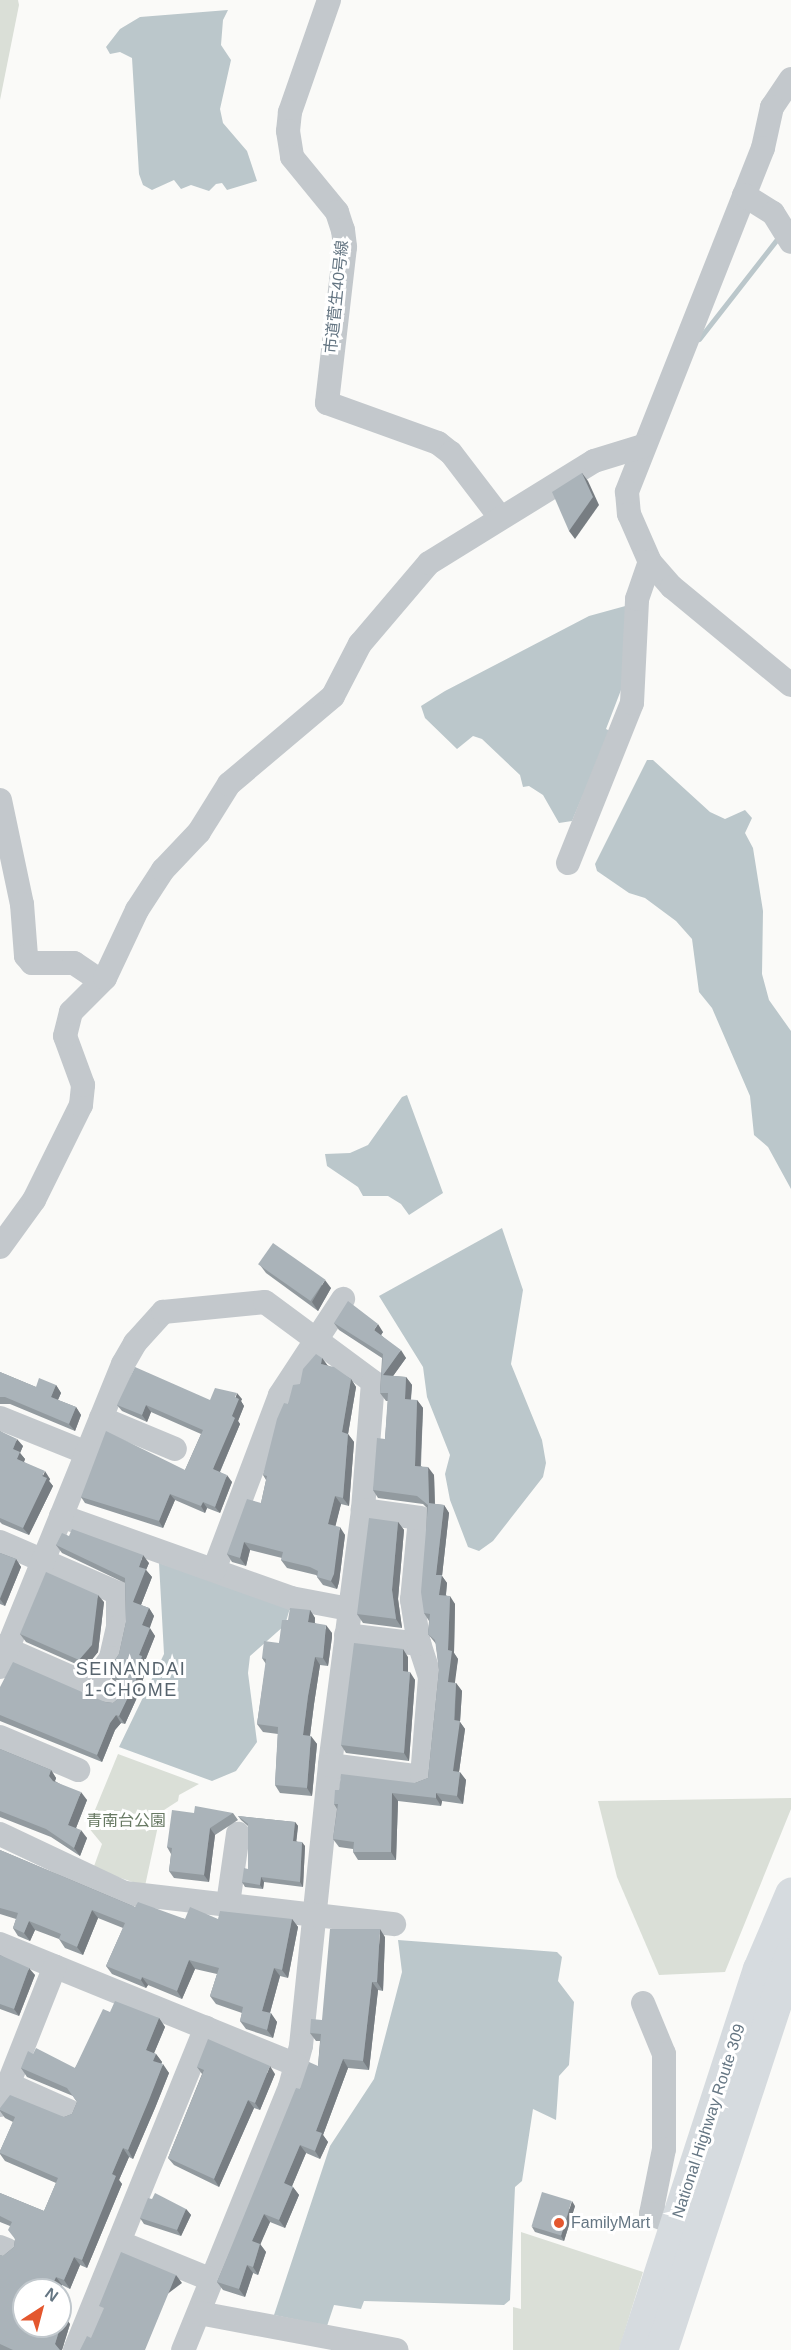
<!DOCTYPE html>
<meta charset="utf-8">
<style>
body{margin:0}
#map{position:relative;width:791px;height:2350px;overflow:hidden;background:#fafaf8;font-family:Arial,"Noto Sans JP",sans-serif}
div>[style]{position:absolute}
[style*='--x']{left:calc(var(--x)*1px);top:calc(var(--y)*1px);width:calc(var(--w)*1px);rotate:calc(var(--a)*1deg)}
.green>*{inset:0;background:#dadfd7}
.water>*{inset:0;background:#bbc7cb}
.stream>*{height:5px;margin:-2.5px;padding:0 2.5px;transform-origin:2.5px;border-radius:2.5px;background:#bbc7cb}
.minor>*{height:24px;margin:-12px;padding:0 12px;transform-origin:12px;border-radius:12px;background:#c3c8cc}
.highway>*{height:33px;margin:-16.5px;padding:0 16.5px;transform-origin:16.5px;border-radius:16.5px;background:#d6dbdf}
.wall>*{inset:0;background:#929a9f}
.shaded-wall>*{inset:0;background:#777d82;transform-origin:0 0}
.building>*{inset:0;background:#aab3b9;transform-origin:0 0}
.dots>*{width:16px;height:16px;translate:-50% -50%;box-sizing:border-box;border:3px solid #fff;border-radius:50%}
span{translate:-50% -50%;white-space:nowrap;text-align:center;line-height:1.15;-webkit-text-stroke:6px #fff;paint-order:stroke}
.street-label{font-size:16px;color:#657683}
.park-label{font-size:16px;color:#687a64}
.poi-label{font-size:16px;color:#657683}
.left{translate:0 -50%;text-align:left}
.neighbourhood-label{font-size:18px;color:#57646e;letter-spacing:1.5px}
.north{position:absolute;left:12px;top:2278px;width:60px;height:60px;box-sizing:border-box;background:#fff;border:2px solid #c1c8cd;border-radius:50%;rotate:36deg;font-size:16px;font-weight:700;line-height:24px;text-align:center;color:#657683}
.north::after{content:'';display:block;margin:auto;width:21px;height:27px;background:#e4572e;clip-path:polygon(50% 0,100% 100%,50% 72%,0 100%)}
</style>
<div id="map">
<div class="green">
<div style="clip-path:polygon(0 0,18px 0,19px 5px,0 100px)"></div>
<div style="clip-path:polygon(118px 1754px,199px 1784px,179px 1795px,178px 1801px,161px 1812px,145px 1886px,93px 1869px,102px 1844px,88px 1827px)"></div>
<div style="clip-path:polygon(791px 1798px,791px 1809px,725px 1972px,659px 1975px,617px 1877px,598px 1801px)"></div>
<div style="clip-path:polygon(521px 2232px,643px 2272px,619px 2350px,513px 2350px,513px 2307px,521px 2309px)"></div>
</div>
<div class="water">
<div style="clip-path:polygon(228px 10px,223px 20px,221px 45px,231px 60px,220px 109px,223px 123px,247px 151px,257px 181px,227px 190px,222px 183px,216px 184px,209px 191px,191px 185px,181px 189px,174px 180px,152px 190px,143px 185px,139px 174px,132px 58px,120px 52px,110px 54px,106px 47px,120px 29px,140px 17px)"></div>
<div style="clip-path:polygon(629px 605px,621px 690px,606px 729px,610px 731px,572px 821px,559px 823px,543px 795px,529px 786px,523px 787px,520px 775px,482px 739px,473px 736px,457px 749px,425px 718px,421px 706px,445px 691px,589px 616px)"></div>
<div style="clip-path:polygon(647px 760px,653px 760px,710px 812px,725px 819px,745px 810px,752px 818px,745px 833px,753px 848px,763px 911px,762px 974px,769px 1000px,791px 1031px,791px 1189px,768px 1147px,754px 1135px,750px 1096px,712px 1008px,699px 992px,692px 939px,676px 921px,645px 898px,629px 893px,597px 871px,595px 864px)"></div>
<div style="clip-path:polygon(407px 1095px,443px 1193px,409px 1215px,401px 1204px,388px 1196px,363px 1196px,358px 1187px,327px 1166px,325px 1154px,350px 1153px,368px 1145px,402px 1097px)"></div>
<div style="clip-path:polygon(502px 1228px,523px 1290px,511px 1364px,542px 1440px,546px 1463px,543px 1477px,493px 1541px,479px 1551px,468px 1547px,450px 1500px,445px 1474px,450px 1455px,427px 1397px,423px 1367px,379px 1296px)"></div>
<div style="clip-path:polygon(159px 1563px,290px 1608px,285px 1625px,250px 1656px,248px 1673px,257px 1742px,236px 1771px,212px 1781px,119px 1747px,164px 1654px)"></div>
<div style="clip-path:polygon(398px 1940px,557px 1952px,562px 1957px,558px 1981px,574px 2002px,569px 2065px,559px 2076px,556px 2120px,533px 2109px,522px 2181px,515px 2187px,510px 2300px,504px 2305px,364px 2301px,361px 2309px,334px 2305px,327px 2326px,274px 2315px,330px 2146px,374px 2079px,402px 1972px)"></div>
</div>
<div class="stream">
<div style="--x:699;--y:339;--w:128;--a:-52"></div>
</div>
<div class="minor">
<div style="--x:329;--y:0;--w:119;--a:109.2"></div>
<div style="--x:290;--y:112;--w:19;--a:96"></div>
<div style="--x:288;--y:131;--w:26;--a:81"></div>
<div style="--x:292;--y:157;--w:71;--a:50.7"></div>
<div style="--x:337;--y:212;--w:19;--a:72"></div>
<div style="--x:343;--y:230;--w:17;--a:83"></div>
<div style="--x:345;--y:247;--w:157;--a:96.6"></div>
<div style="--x:327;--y:403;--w:118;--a:19.8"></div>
<div style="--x:438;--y:443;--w:16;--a:38"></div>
<div style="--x:451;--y:453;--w:81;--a:52.6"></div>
<div style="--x:791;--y:79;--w:34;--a:124"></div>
<div style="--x:772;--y:107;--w:42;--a:102.4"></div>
<div style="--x:763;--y:148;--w:370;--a:111.6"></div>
<div style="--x:627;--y:492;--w:22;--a:85"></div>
<div style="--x:629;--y:514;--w:52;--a:66.4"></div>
<div style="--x:650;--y:562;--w:33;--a:49"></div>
<div style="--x:672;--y:587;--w:154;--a:39.5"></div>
<div style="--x:744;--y:195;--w:34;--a:32"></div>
<div style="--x:773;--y:213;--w:34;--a:58"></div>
<div style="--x:0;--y:800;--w:106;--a:78.1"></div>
<div style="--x:22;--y:904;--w:52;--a:85.6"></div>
<div style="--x:26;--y:956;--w:9;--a:49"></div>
<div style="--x:32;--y:963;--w:42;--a:0"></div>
<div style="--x:74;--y:963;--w:32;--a:34"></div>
<div style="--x:568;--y:863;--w:172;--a:-68.2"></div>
<div style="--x:632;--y:703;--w:104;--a:-87.2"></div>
<div style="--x:637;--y:599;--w:39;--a:-71"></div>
<div style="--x:0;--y:1247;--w:58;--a:-54.1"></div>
<div style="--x:34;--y:1200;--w:106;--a:-63.7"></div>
<div style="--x:81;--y:1105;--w:20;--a:-84"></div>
<div style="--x:83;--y:1085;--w:52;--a:-110.2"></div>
<div style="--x:65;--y:1036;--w:25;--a:-76"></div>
<div style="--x:71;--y:1012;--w:48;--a:-45"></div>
<div style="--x:105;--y:978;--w:75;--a:-64.8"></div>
<div style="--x:137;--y:910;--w:48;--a:-57"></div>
<div style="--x:163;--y:870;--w:52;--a:-46.5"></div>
<div style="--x:199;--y:832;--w:57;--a:-58"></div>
<div style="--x:229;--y:784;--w:136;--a:-40.2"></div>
<div style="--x:333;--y:696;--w:59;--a:-62.6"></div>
<div style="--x:360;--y:644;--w:106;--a:-49.6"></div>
<div style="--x:429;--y:563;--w:194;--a:-31.7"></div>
<div style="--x:594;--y:461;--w:51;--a:-17"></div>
<div style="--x:0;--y:1418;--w:94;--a:21.9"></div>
<div style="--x:101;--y:1418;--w:80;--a:22.7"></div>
<div style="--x:61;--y:1516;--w:244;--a:19.6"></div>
<div style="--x:291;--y:1598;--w:59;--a:10.7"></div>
<div style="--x:0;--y:1542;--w:129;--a:23.4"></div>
<div style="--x:118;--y:1593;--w:34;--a:90"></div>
<div style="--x:118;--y:1627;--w:32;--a:103"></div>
<div style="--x:111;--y:1658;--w:34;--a:126"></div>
<div style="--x:214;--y:1570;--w:187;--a:-69.3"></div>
<div style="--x:280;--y:1395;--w:115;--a:-56.7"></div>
<div style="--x:346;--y:1635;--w:74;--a:7"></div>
<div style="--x:0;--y:1646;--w:127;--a:23.7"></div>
<div style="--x:0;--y:1667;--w:327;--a:-67.9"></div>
<div style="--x:123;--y:1364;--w:24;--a:-60"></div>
<div style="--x:135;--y:1343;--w:42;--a:-47.9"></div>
<div style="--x:163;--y:1312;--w:102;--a:-5.6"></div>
<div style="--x:265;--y:1302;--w:134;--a:36.5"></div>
<div style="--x:373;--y:1382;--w:128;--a:94.5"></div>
<div style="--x:363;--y:1510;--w:257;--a:97.4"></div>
<div style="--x:330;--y:1765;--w:282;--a:95.9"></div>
<div style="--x:301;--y:2046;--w:42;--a:105"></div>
<div style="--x:290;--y:2087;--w:284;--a:112.1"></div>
<div style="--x:0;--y:1737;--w:85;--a:22.9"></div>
<div style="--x:330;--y:1765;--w:93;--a:7.4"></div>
<div style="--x:422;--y:1777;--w:100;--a:-85.4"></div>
<div style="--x:430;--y:1677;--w:35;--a:-108"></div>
<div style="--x:419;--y:1644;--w:45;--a:-99"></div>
<div style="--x:412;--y:1600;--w:82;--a:-84.4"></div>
<div style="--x:420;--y:1518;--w:58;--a:-172"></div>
<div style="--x:0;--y:1834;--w:138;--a:25.3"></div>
<div style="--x:125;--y:1893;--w:271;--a:6.6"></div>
<div style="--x:228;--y:1904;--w:71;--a:-81.9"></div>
<div style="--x:0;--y:1944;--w:320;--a:22.2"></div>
<div style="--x:643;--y:2003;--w:55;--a:67.6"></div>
<div style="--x:664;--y:2054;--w:95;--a:90"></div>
<div style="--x:664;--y:2149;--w:66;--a:101.3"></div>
<div style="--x:651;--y:2214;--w:26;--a:21"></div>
<div style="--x:8;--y:2084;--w:67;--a:23.9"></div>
<div style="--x:0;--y:2105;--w:149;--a:-68.4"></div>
<div style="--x:119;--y:2242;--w:100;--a:22.2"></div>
<div style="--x:0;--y:2247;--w:8;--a:23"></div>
<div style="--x:199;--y:2313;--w:201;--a:10.6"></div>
<div style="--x:75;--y:2350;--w:348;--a:-67.9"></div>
</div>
<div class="highway">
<div style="--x:635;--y:2350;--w:401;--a:-72"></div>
<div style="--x:759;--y:1969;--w:82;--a:-66.9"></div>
<div style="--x:661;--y:2350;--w:417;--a:-71.8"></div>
</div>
<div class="wall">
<div style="clip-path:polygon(260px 1265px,331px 1288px,318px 1311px,266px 1273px)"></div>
<div style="clip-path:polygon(334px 1323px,383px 1332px,381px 1335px,406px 1358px,393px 1376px,406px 1377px,412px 1385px,411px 1400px,417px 1400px,423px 1408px,421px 1466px,434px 1475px,435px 1504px,444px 1505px,449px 1513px,442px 1576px,447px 1583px,446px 1595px,455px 1604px,454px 1653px,458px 1659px,454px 1683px,456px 1683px,462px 1691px,460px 1722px,465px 1729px,459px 1772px,466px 1780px,463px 1804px,442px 1801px,441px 1806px,398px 1801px,396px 1860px,358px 1860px,353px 1852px,353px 1849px,339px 1847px,333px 1839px,337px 1809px,334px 1804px,339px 1790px,415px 1783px,428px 1778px,439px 1670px,436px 1644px,428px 1634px,429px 1621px,424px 1613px,427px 1508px,423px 1504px,378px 1498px,373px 1490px,385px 1439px,388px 1401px,386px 1401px,380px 1393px,382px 1358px,339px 1330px)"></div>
<div style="clip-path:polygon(322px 1358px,327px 1365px,351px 1379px,356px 1387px,348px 1434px,354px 1442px,349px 1506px,341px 1504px,335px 1526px,345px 1535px,339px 1582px,337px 1589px,323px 1585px,317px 1577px,317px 1576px,316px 1575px,287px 1568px,281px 1560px,282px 1558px,250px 1550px,246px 1566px,232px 1562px,227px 1554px,261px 1503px,266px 1480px,263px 1475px,288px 1404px,300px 1384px)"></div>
<div style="clip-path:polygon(0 1372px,36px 1387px,56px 1385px,61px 1393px,58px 1400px,76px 1407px,81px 1415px,75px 1431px,10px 1404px,0 1404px)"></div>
<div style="clip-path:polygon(242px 1399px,241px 1401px,244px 1406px,238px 1421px,240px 1424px,220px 1472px,232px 1482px,220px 1513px,207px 1508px,205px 1513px,175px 1500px,163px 1528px,85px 1503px,81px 1497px,185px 1470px,201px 1434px,151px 1412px,147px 1422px,122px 1411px,117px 1405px)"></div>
<div style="clip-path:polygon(0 1431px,23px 1446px,20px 1453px,25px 1459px,24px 1462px,50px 1479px,49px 1481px,53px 1486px,29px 1535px,2px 1524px,0 1522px)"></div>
<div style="clip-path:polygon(398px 1522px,404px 1530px,398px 1599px,402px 1628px,363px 1623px,357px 1614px)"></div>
<div style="clip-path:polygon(69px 1536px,149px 1563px,146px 1570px,152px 1577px,141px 1605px,149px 1608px,154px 1616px,149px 1628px,155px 1636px,145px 1661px,147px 1664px,140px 1691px,125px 1724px,121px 1723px,115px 1730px,102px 1762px,0 1721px,0 1687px,113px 1703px,123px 1695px,123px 1686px,113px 1680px,107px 1672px,119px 1654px,126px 1622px,125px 1583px,62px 1553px,56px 1545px)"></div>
<div style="clip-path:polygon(0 1553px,16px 1559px,21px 1567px,5px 1606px,0 1604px)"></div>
<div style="clip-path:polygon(104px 1602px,98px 1652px,85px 1668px,26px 1642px,20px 1634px)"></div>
<div style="clip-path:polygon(310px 1610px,315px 1618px,315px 1623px,332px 1633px,332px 1637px,328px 1666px,320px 1665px,314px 1704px,310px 1736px,317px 1744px,312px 1796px,280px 1793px,275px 1785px,278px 1734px,263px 1732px,257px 1724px,266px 1664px,262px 1658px,279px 1643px,288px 1620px)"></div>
<div style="clip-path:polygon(408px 1657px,408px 1672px,415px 1680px,409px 1761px,346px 1753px,341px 1745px)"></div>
<div style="clip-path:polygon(0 1749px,51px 1770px,56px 1778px,55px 1781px,87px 1800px,76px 1828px,87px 1838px,80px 1856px,51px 1837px,0 1817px)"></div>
<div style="clip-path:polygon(194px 1813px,233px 1813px,238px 1820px,215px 1835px,209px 1882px,174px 1878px,169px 1871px,171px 1854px,167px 1847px)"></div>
<div style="clip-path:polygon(238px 1816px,295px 1822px,298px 1826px,296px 1841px,305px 1846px,303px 1887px,264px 1882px,263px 1889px,245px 1887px,242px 1882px,248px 1869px,248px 1826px,241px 1820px)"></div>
<div style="clip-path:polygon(0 1850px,135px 1907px,185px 1919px,292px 1919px,298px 1927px,288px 1978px,280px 1976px,270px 2013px,277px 2022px,273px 2038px,246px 2029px,240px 2021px,242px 2013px,216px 2004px,210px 1996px,217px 1974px,195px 1969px,182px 1999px,148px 1985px,146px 1988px,112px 1974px,106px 1966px,123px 1928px,98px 1918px,83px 1955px,65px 1948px,59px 1939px,35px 1930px,30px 1941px,18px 1936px,13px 1928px,16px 1919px,0 1914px)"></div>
<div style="clip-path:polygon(385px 1937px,383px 1991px,378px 1990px,369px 2070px,348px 2068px,323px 2135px,328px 2142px,320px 2159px,306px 2153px,292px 2186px,299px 2195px,285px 2228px,270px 2222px,260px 2244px,266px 2252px,258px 2275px,253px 2273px,245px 2297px,223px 2290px,217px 2282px,300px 2089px,318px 2066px,320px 2041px,316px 2041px,310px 2033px,322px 2020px)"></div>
<div style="clip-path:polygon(0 1955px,35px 1975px,19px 2016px,0 2009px)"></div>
<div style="clip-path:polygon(110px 2012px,159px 2018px,165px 2027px,154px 2053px,156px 2054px,162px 2062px,161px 2064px,169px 2073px,155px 2108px,133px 2159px,129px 2157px,119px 2180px,122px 2184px,87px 2268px,80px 2265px,70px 2289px,62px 2285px,60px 2290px,24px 2290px,70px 2324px,62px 2350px,0 2350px,0 2255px,3px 2256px,14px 2247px,15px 2239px,10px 2226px,0 2222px,0 2193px,44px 2211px,56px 2183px,5px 2161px,0 2154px,0 2151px,13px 2122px,5px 2118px,0 2111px,0 2108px,64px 2117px,72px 2114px,77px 2102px,73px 2096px,27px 2077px,21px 2068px,75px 2068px)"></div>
<div style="clip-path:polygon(197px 2067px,275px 2074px,260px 2110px,254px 2108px,219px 2187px,174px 2165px,168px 2158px,202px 2074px)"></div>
<div style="clip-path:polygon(575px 2206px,564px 2241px,535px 2232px,532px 2227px)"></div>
<div style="clip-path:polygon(186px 2209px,191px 2215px,181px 2236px,144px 2224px,140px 2218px)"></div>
</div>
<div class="shaded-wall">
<div style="clip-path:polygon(582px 473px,588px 481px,599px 505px,575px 539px,569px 531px)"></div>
<div style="clip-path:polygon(325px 1280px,331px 1288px,318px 1311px,312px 1302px)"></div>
<div style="clip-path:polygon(378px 1324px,383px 1332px,379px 1338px,374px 1330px)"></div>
<div style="clip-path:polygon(401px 1350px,406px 1358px,388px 1383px,383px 1375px)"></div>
<div style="clip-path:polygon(322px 1358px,328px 1366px,321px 1364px)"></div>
<div style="clip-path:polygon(406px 1377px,412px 1385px,410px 1407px,405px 1399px)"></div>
<div style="clip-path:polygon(351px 1379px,356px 1387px,347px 1440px,342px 1432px)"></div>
<div style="clip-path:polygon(56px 1385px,61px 1393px,56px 1404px,51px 1397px)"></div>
<div style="clip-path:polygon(237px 1393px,242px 1399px,241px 1401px,244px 1406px,238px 1421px,240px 1424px,218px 1476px,213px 1469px)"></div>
<div style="clip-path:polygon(417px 1400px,423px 1408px,420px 1474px,415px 1466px)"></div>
<div style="clip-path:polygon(146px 1405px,151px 1412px,147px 1422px,142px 1415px)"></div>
<div style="clip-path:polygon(76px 1407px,81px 1415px,75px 1431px,69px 1424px)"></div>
<div style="clip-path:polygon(348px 1434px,354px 1442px,349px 1506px,343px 1498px)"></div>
<div style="clip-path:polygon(17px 1439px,23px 1446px,20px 1453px,25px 1459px,22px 1467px,17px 1459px,13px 1449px)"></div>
<div style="clip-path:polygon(428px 1467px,434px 1475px,435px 1511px,429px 1503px)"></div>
<div style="clip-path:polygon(45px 1471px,50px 1479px,49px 1481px,53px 1486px,29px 1535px,23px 1528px)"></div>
<div style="clip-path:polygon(227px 1475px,232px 1482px,220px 1513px,215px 1507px)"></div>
<div style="clip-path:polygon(170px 1494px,175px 1500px,163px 1528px,159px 1521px)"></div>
<div style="clip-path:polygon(335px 1496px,341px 1504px,334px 1532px,328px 1524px)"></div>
<div style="clip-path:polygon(203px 1502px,207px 1508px,205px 1513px,201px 1506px)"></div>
<div style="clip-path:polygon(444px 1505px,449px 1513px,442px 1576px,447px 1583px,445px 1603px,439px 1595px,436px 1575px)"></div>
<div style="clip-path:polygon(398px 1522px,404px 1530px,398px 1599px,402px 1628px,396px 1619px,392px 1590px)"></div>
<div style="clip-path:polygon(340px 1527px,345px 1535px,339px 1582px,337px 1589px,331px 1581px)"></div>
<div style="clip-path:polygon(244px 1542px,250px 1550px,246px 1566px,240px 1558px)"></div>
<div style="clip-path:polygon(143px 1555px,149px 1563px,146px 1570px,152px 1577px,139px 1610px,133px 1602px,139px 1567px)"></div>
<div style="clip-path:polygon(16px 1559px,21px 1567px,5px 1606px,0 1599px)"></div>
<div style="clip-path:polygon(98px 1595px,104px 1602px,98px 1652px,85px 1668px,79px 1660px)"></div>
<div style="clip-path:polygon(450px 1596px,455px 1604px,454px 1653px,458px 1659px,454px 1690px,448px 1682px,448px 1650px)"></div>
<div style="clip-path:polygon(149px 1608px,154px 1616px,148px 1633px,142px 1625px)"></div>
<div style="clip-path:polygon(310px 1610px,315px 1618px,314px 1630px,308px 1622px)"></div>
<div style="clip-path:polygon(326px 1625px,332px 1633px,332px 1637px,328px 1666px,323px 1658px)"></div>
<div style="clip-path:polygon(150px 1628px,155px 1636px,145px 1661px,147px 1664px,140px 1691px,125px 1724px,119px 1716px,139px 1655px)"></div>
<div style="clip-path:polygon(403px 1649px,408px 1657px,408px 1679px,403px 1671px)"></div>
<div style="clip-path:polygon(315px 1657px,320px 1665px,314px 1704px,309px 1743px,303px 1735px,308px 1696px)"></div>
<div style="clip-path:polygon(410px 1672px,415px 1680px,409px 1761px,404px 1753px)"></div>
<div style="clip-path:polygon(456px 1683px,462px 1691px,460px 1722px,465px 1729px,458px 1779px,453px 1771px)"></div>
<div style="clip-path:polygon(116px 1715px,121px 1723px,115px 1730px,102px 1762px,97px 1755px,110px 1723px)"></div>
<div style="clip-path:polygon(311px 1736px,317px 1744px,312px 1796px,307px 1788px)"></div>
<div style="clip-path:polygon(51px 1770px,56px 1778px,54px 1784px,49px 1776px)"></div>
<div style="clip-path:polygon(460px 1772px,466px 1780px,463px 1804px,457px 1796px)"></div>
<div style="clip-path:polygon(81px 1792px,87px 1800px,74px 1833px,68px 1825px)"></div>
<div style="clip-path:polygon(392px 1793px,398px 1801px,396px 1860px,391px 1852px)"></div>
<div style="clip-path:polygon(436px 1793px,442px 1801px,441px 1806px,436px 1798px)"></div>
<div style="clip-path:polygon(295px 1822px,298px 1826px,296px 1845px,293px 1841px)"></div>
<div style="clip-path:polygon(210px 1828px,215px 1835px,209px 1882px,204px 1875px)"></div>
<div style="clip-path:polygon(81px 1830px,87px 1838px,80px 1856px,74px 1848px)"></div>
<div style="clip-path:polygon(302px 1842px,305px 1846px,303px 1887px,300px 1882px)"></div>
<div style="clip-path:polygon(261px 1877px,264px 1882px,263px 1889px,260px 1885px)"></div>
<div style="clip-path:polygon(92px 1910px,98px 1918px,83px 1955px,77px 1947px)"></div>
<div style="clip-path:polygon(292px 1919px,298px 1927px,288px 1978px,282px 1970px)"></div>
<div style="clip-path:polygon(29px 1921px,35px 1930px,30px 1941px,24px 1933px)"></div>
<div style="clip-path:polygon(380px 1929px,385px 1937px,383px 1991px,377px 1982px)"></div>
<div style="clip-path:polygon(189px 1960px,195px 1969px,182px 1999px,177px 1991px)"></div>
<div style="clip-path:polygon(29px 1968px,35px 1975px,19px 2016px,14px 2009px)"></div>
<div style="clip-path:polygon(274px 1968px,280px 1976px,268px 2020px,262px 2011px)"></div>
<div style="clip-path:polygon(142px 1977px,148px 1985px,146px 1988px,141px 1980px)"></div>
<div style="clip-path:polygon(372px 1982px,378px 1990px,369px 2070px,363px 2061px)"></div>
<div style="clip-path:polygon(271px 2013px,277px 2022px,273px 2038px,267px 2030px)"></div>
<div style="clip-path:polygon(159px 2018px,165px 2027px,152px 2058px,146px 2050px)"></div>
<div style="clip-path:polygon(156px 2054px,162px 2062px,159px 2069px,153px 2061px)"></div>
<div style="clip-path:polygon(343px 2059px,348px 2068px,323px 2135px,328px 2142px,320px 2159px,315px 2151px,316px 2131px)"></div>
<div style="clip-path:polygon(163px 2064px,169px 2073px,155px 2108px,133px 2159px,128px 2150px)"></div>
<div style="clip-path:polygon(270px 2066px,275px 2074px,260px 2110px,255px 2103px)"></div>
<div style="clip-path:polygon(248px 2100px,254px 2108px,219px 2187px,214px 2179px)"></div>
<div style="clip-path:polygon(300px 2145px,306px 2153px,290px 2191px,284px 2183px)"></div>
<div style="clip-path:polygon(123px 2148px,129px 2157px,119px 2180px,122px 2184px,87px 2268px,82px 2260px,112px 2174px)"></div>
<div style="clip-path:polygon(293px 2187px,299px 2195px,285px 2228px,279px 2220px)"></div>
<div style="clip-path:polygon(572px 2201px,575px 2206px,564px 2241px,561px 2236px)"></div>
<div style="clip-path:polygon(186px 2209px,191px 2215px,181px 2236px,177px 2230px)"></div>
<div style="clip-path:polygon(264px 2214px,270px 2222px,258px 2250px,252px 2241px)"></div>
<div style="clip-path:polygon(260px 2244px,266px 2252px,258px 2275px,253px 2267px)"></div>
<div style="clip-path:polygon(74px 2257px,80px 2265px,70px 2289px,64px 2280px)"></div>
<div style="clip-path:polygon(247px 2265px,253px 2273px,245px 2297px,239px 2289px)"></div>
<div style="left:176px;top:2275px;width:10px;height:81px;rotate:53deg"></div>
<div style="clip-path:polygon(56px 2277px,62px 2285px,60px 2290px,50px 2290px)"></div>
<div style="clip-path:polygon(64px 2315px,70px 2324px,62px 2350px,59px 2350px,55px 2344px)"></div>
</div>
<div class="building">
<div style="clip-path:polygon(582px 473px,593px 497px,569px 531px,552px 492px)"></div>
<div style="left:273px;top:1243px;width:64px;height:26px;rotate:35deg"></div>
<div style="clip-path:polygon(348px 1301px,378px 1324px,374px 1330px,401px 1350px,383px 1375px,406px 1377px,405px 1399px,417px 1400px,415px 1466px,428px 1467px,429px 1503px,444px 1505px,436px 1575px,442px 1575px,439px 1595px,450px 1596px,448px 1650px,452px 1651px,448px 1682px,456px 1683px,454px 1720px,460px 1721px,453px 1771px,460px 1772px,457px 1796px,436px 1793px,436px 1798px,392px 1793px,391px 1852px,353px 1852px,354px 1842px,333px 1839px,338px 1804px,334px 1804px,335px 1790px,339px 1790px,341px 1774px,415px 1783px,428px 1778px,439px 1670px,435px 1640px,428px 1634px,430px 1614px,424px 1613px,421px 1592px,428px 1505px,417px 1496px,373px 1490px,377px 1438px,385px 1439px,388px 1393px,380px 1393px,383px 1354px,334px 1323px)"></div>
<div style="clip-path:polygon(316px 1354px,322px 1358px,321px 1364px,334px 1367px,351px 1379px,342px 1432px,348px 1434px,343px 1498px,335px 1496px,328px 1524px,340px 1527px,334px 1574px,331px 1581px,317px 1577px,318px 1571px,310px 1567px,281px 1560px,283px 1552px,244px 1542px,240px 1558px,227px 1554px,247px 1499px,261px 1503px,267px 1476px,263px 1475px,277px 1419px,284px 1403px,288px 1404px,293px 1385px,300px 1384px,303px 1369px)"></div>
<div style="clip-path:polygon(135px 1367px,210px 1400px,215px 1388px,237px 1393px,235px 1397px,239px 1399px,232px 1416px,235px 1418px,213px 1469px,227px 1475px,215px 1507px,203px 1502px,201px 1506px,170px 1494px,159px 1521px,81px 1497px,106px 1431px,185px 1470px,203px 1430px,146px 1405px,142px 1415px,117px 1405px)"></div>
<div style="clip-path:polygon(0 1372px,36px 1387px,39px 1378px,56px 1385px,51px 1397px,76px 1407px,69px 1424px,5px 1397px,0 1397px)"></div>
<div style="clip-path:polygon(0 1431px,17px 1439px,13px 1449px,20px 1452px,17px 1459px,45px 1471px,42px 1476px,47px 1478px,23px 1528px,0 1518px)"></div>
<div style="clip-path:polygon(369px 1518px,398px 1522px,392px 1590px,396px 1619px,357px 1614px)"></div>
<div style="clip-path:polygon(72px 1529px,143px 1555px,139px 1567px,146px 1569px,133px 1602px,149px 1608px,142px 1625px,150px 1628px,139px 1655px,142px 1656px,135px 1683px,119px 1716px,116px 1715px,110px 1723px,97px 1755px,0 1715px,0 1687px,13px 1662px,105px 1702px,113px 1703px,123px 1695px,122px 1681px,107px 1672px,119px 1654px,126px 1622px,125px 1578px,56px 1545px,62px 1533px,69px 1536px)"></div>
<div style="clip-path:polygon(0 1553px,16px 1559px,0 1598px)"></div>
<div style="clip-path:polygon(46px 1572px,98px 1595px,92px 1645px,79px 1660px,20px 1634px)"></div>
<div style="clip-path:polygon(290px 1608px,310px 1610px,308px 1622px,326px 1625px,323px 1658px,315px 1657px,308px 1696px,303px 1735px,311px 1736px,307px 1788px,275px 1785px,278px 1727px,257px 1724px,266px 1659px,262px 1658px,264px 1641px,279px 1643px,282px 1620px,288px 1620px)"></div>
<div style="clip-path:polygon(354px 1643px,403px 1649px,403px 1671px,410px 1672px,404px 1753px,341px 1745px)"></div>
<div style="clip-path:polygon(0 1749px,51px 1770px,49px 1776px,53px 1781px,81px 1792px,68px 1825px,81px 1830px,74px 1848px,46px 1829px,0 1811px)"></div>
<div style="clip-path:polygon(195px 1806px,233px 1813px,210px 1828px,204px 1875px,169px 1871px,172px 1848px,167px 1847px,172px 1810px,194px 1813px)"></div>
<div style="clip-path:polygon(238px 1816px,295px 1822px,293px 1841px,302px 1842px,300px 1882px,261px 1877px,260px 1885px,242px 1882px,244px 1868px,248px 1869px,248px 1824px)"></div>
<div style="clip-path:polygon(0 1850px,135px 1907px,138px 1902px,185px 1919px,190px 1907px,218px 1919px,220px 1911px,292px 1919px,282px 1970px,274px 1968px,262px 2011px,271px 2013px,267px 2030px,240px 2021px,243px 2007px,210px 1996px,219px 1968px,189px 1960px,177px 1991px,142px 1977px,141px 1980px,106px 1966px,125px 1923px,92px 1910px,77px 1947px,59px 1939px,61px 1934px,29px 1921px,24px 1933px,13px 1928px,18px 1913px,0 1908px)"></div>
<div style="clip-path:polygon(330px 1929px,380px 1929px,377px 1982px,372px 1982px,363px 2061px,343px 2059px,316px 2131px,322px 2133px,315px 2151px,300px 2145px,284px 2183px,293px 2187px,279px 2220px,264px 2214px,252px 2241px,260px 2244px,253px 2267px,247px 2265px,239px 2289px,217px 2282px,296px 2088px,300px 2089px,309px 2062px,318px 2066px,321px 2034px,310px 2033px,311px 2019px,322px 2020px)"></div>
<div style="clip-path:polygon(0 1955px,29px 1968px,14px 2009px,0 2004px)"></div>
<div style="clip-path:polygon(115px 2001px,159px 2018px,146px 2050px,156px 2054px,153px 2061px,163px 2064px,149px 2100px,128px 2150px,123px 2148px,112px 2174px,116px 2176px,82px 2260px,74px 2257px,64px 2280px,56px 2277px,50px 2290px,24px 2290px,24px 2326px,60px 2326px,60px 2314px,64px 2315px,55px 2344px,60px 2350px,13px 2350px,0 2344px,0 2255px,3px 2256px,14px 2247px,15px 2239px,8px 2230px,12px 2222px,0 2216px,0 2193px,44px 2211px,58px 2178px,0 2153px,0 2151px,15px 2117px,0 2110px,0 2108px,10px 2095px,64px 2117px,72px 2114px,77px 2102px,67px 2088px,21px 2068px,28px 2051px,33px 2054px,36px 2048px,75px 2068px,103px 2009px,110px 2012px)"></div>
<div style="clip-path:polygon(208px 2039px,270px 2066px,255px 2103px,248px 2100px,214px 2179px,168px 2158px,204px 2070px,197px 2067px)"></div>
<div style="left:542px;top:2192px;width:31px;height:36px;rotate:17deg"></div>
<div style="clip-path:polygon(155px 2193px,186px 2209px,177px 2230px,140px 2218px,148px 2198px,152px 2199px)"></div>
<div style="clip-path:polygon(121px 2252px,176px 2275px,145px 2350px,80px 2350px,87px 2336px,91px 2338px,104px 2308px,99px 2306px)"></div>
</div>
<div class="dots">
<div style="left:559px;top:2223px;background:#e4572e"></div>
</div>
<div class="street-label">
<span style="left:337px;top:297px;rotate:-84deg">市道菅生40号線</span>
<span style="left:709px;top:2121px;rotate:-72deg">National Highway Route 309</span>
</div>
<div class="park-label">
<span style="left:126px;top:1821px">青南台公園</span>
</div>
<div class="poi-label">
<span class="left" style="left:571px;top:2223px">FamilyMart</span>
</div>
<div class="neighbourhood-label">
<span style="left:131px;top:1680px">SEINANDAI<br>1-CHOME</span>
</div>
<div class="north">N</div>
</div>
